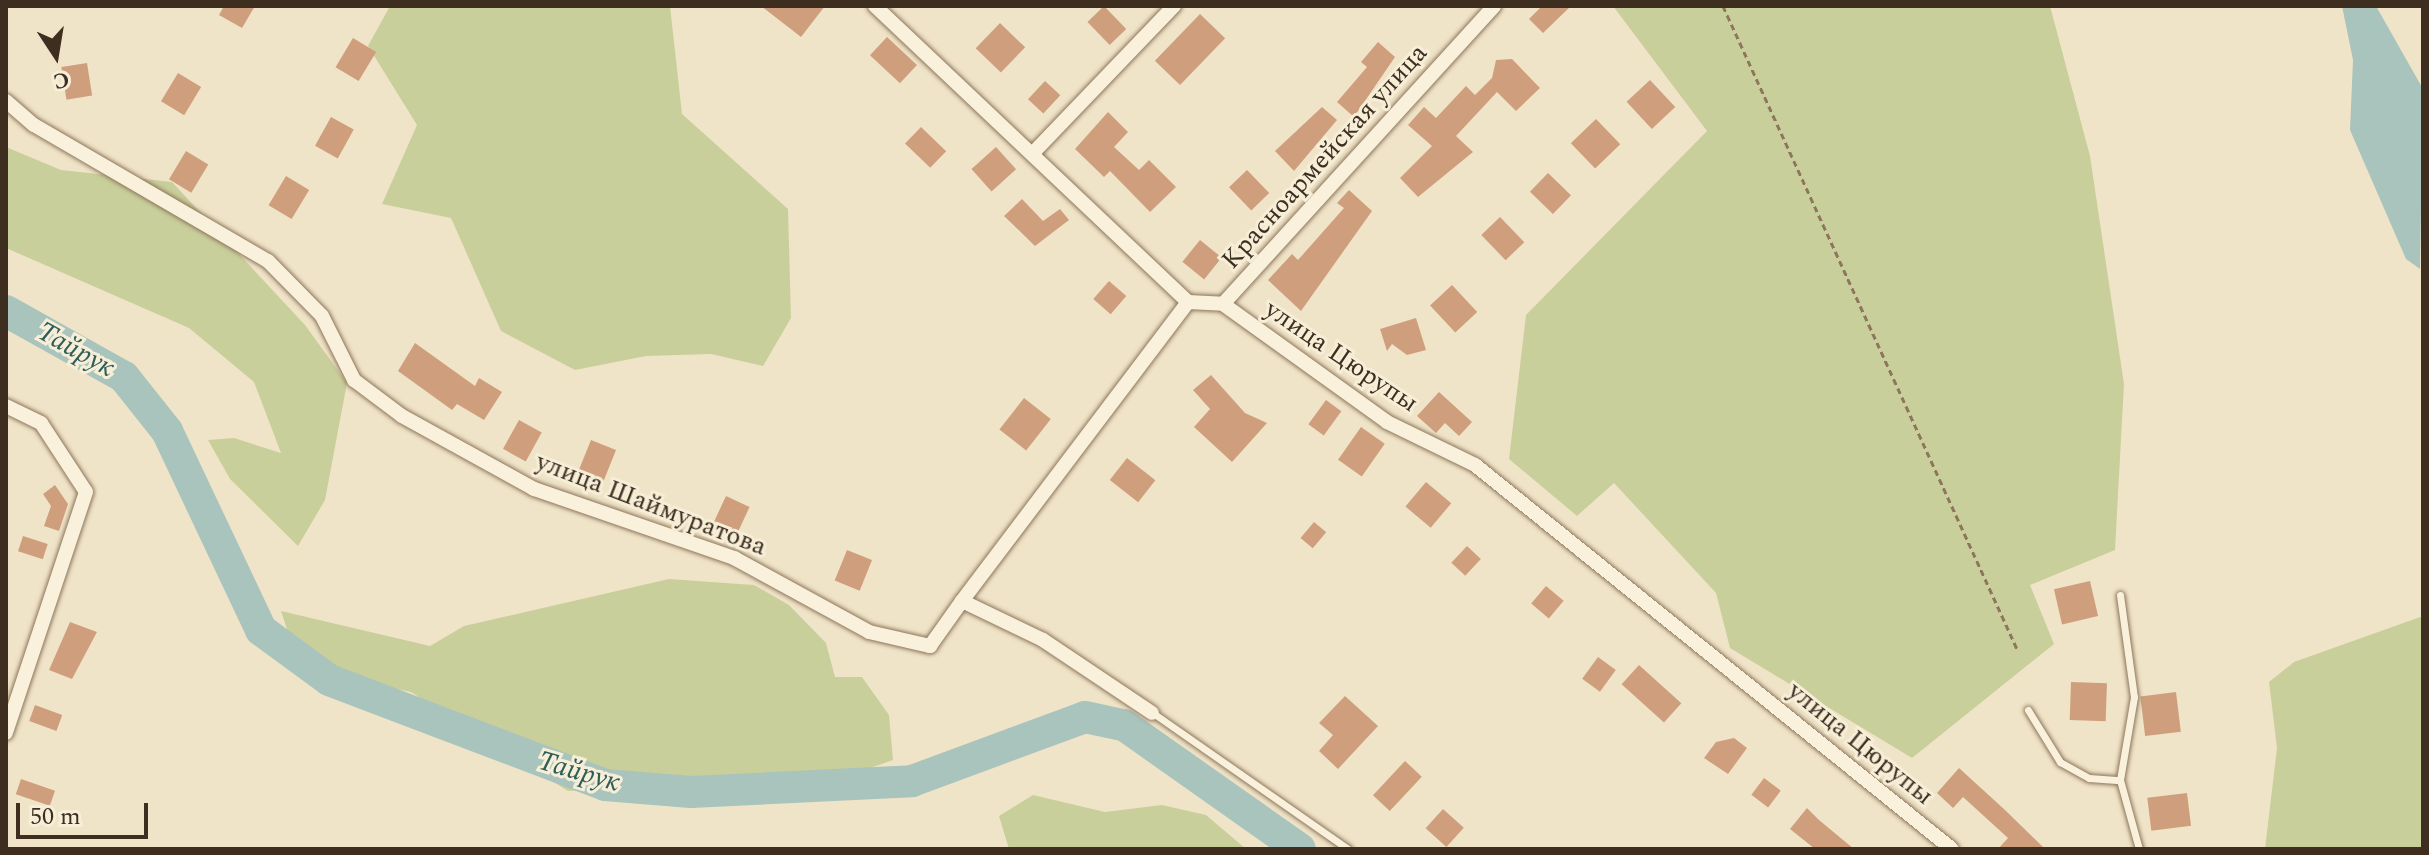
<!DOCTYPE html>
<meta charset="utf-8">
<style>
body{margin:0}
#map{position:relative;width:2429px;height:855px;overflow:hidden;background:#f0e4c8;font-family:Spectral,serif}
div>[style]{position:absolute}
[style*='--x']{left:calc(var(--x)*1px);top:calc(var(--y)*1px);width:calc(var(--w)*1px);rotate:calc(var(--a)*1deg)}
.green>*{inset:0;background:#c9cf9b}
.water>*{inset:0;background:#a9c4bc}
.river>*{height:32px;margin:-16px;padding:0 16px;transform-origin:16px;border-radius:16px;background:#a9c4bc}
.building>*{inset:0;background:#cf9f7d;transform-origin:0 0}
.path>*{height:3px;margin-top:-1.5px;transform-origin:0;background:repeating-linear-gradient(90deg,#8d765c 0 6px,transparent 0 10px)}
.roads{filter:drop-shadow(0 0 2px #8d765c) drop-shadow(0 0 2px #8d765c)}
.service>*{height:7px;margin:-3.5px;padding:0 3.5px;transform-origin:3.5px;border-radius:3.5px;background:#faf1dc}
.minor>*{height:14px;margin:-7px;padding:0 7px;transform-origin:7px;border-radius:7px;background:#faf1dc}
span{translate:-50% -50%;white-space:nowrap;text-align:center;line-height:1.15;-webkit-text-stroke:6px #f7eed8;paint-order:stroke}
.street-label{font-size:26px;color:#3d2e20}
.water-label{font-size:28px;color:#2f5d5a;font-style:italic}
.frame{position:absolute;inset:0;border:8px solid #3d2e20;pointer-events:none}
.north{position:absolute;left:16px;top:16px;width:80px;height:80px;-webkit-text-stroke:6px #f7eed8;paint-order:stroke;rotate:168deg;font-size:22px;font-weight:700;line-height:32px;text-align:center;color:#3d2e20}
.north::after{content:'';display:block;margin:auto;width:28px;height:36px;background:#3d2e20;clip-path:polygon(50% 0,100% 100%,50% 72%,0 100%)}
.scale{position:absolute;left:16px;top:803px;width:132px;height:36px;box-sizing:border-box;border:4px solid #3d2e20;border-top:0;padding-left:10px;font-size:24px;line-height:28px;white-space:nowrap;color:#3d2e20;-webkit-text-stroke:6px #f7eed8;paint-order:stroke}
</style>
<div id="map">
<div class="green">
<div style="clip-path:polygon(390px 6px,670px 6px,682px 114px,788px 209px,791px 318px,763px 366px,711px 354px,646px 356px,575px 370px,501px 331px,451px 218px,382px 204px,417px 125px,368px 46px)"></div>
<div style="clip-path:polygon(1613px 6px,2050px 6px,2090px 156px,2124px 384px,2115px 550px,2030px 585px,2054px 644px,1912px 758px,1730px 648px,1716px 593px,1614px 483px,1577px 516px,1509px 459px,1526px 315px,1707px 131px)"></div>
<div style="clip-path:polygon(6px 147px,61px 170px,172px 182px,305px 325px,347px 383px,325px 500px,298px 546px,230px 479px,208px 440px,234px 438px,281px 453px,254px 382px,189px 328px,6px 248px)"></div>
<div style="clip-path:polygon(669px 579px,754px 585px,789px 605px,826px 643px,835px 677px,862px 677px,889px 715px,893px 760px,850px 775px,568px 791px,411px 692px,345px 678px,291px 641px,281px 611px,430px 646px,464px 626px)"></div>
<div style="clip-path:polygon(2423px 616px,2423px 849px,2265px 849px,2277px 748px,2269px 682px,2294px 662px)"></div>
<div style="clip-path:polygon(1033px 795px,1105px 812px,1162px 805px,1206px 815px,1246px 849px,1009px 849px,999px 816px)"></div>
</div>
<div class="water">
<div style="clip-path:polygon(2342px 6px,2376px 6px,2423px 89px,2420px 269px,2406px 259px,2350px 130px,2353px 60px)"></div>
</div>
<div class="river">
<div style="--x:6;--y:311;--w:135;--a:29.2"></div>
<div style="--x:124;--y:377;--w:69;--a:51.5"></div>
<div style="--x:167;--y:431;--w:220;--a:64.7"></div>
<div style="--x:261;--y:630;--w:84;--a:36.3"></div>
<div style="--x:329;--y:680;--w:295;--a:20.8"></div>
<div style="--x:605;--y:785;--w:86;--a:4.7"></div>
<div style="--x:691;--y:792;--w:221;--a:-2.8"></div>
<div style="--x:912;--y:781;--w:184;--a:-20.3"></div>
<div style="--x:1085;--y:717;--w:40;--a:12"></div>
<div style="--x:1124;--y:725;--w:215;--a:35.2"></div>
</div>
<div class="building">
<div style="clip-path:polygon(224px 6px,255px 6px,242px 28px,219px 15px)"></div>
<div style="clip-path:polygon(761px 6px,825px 6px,801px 37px)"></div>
<div style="left:1104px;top:6px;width:32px;height:23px;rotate:46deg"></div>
<div style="clip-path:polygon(1542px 6px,1571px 6px,1543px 33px,1529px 19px)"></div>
<div style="left:1200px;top:14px;width:35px;height:65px;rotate:44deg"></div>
<div style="left:1000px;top:23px;width:35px;height:35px;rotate:44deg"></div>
<div style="left:887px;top:37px;width:41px;height:25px;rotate:43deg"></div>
<div style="left:353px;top:38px;width:27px;height:34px;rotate:31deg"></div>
<div style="clip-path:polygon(1378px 42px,1395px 57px,1354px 117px,1337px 102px,1367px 67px,1361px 62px)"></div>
<div style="clip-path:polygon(1512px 59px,1540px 88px,1516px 111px,1497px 92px,1456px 136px,1473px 152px,1418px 197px,1400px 178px,1432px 146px,1408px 125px,1424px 107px,1436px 118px,1466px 86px,1475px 95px,1492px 78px,1496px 60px)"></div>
<div style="left:87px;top:63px;width:33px;height:26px;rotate:81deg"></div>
<div style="left:178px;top:73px;width:27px;height:33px;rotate:31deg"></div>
<div style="left:1650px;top:80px;width:37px;height:32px;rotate:47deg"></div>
<div style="left:1045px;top:81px;width:21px;height:25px;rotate:43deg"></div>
<div style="clip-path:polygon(1322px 107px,1337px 120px,1294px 171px,1275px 151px)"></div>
<div style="clip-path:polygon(1108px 112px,1128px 132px,1114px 147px,1139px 170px,1149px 160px,1176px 187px,1150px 212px,1110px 171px,1104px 177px,1075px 149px)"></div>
<div style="left:331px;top:117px;width:26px;height:33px;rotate:29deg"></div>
<div style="left:1596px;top:119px;width:35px;height:35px;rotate:46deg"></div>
<div style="left:921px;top:127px;width:35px;height:23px;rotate:44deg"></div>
<div style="left:996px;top:147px;width:30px;height:33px;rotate:48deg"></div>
<div style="left:186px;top:151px;width:26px;height:33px;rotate:31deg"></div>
<div style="left:1247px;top:170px;width:32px;height:25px;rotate:46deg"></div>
<div style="left:1548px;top:173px;width:32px;height:26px;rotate:44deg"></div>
<div style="left:286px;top:176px;width:27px;height:34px;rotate:31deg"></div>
<div style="clip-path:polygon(1349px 190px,1372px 211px,1301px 311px,1268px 280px,1292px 254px,1298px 260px,1344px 208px,1337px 203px)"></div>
<div style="clip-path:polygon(1022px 199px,1043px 221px,1060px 209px,1069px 220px,1035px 246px,1004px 216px)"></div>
<div style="left:1500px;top:217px;width:35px;height:26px;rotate:46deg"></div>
<div style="left:1200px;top:240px;width:28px;height:28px;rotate:39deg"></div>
<div style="left:1109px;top:281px;width:23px;height:24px;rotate:41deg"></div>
<div style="left:1452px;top:285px;width:37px;height:30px;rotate:47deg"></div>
<div style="clip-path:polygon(1416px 318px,1426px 350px,1407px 355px,1392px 344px,1387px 351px,1380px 329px)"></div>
<div style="clip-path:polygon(415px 343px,475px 386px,479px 378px,502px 392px,484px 420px,457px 404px,452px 410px,398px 371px)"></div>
<div style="clip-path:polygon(1211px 375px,1245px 413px,1267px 423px,1232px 462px,1194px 427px,1210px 409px,1193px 390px)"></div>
<div style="clip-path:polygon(1439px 392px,1472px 422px,1459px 436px,1445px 423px,1436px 433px,1417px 416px)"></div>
<div style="left:1024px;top:398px;width:34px;height:40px;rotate:38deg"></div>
<div style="left:1326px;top:400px;width:19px;height:30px;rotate:36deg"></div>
<div style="left:519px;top:420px;width:26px;height:33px;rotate:29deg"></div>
<div style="left:1361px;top:427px;width:29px;height:40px;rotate:35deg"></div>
<div style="left:591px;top:440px;width:27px;height:33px;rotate:22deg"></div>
<div style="left:1127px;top:458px;width:36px;height:28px;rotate:38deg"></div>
<div style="left:1426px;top:482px;width:33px;height:32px;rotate:40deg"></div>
<div style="clip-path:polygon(55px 485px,68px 504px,59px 531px,44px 526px,51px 506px,43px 494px)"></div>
<div style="left:726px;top:496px;width:26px;height:33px;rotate:25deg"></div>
<div style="left:1314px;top:522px;width:16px;height:21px;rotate:40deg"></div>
<div style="left:23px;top:536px;width:26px;height:16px;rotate:18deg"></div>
<div style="left:1467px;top:546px;width:19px;height:23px;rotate:43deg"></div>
<div style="left:847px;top:550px;width:27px;height:33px;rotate:22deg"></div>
<div style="left:2090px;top:581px;width:36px;height:37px;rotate:77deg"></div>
<div style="left:1546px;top:586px;width:23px;height:23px;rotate:40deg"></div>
<div style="clip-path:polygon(70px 622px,97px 632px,72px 679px,49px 670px)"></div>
<div style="left:1598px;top:657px;width:22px;height:27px;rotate:36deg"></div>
<div style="left:1639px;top:665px;width:57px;height:26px;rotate:42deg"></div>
<div style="left:2071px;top:682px;width:36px;height:38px;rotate:2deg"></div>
<div style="left:2176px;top:692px;width:40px;height:36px;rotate:83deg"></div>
<div style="clip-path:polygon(1345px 696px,1378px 726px,1338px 769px,1319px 751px,1333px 735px,1319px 723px)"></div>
<div style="left:35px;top:705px;width:29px;height:17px;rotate:20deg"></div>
<div style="clip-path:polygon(1734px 738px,1747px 748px,1728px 774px,1704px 758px,1716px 742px)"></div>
<div style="left:1405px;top:761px;width:23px;height:47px;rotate:43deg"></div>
<div style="clip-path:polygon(1959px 768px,2005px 810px,2045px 849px,1998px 849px,2008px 838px,1963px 797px,1953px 808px,1937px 793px)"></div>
<div style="left:1764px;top:778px;width:21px;height:21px;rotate:37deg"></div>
<div style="left:21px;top:779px;width:36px;height:16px;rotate:19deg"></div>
<div style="left:2187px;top:793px;width:33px;height:40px;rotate:83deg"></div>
<div style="clip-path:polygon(1807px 808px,1819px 820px,1854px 849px,1815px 849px,1790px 829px)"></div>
<div style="left:1443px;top:809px;width:28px;height:26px;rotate:42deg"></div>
</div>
<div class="path">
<div style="--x:1723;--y:6;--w:709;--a:65.42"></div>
</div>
<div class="roads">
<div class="service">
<div style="--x:2120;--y:595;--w:103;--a:82.2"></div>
<div style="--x:2134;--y:697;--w:84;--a:99.6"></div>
<div style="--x:2120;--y:780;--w:72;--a:74.6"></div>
<div style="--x:2028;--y:710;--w:61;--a:58.4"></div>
<div style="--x:2060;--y:762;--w:33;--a:29"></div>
<div style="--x:2089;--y:778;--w:31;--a:4"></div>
<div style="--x:1153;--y:713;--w:238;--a:34.9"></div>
</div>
<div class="minor">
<div style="--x:875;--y:6;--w:431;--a:43.4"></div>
<div style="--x:1188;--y:302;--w:35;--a:3"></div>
<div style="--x:1223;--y:304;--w:202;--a:35.7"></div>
<div style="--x:1387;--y:422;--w:98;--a:26"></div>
<div style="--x:1475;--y:465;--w:612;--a:38.84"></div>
<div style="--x:6;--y:101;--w:37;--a:41"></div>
<div style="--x:34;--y:125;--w:271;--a:30.2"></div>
<div style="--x:268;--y:261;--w:77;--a:45.5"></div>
<div style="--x:322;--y:316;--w:72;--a:63.4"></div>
<div style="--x:354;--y:380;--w:60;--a:36.9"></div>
<div style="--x:402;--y:416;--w:151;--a:28.9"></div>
<div style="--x:534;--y:489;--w:212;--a:19"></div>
<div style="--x:734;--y:558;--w:154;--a:28.7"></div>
<div style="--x:869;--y:632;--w:63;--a:12.9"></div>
<div style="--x:930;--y:646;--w:55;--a:-54.6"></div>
<div style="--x:962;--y:601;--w:90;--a:25.7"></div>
<div style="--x:1043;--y:640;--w:131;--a:33.8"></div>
<div style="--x:1033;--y:153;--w:204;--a:-46.2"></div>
<div style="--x:1223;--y:304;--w:403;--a:-47.7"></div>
<div style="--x:6;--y:406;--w:39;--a:26"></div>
<div style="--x:41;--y:423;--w:82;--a:56.9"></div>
<div style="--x:86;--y:492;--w:254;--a:108.4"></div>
<div style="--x:962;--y:601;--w:375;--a:-52.9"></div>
</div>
</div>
<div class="street-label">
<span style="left:1325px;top:157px;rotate:-48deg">Красноармейская улица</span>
<span style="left:1341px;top:357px;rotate:34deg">улица Цюрупы</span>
<span style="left:651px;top:505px;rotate:21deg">улица Шаймуратова</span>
<span style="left:1860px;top:744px;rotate:39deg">улица Цюрупы</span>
</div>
<div class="water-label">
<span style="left:76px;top:350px;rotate:29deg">Тайрук</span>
<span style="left:579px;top:772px;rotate:16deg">Тайрук</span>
</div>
<div class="frame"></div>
<div class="north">С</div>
<div class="scale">50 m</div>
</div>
